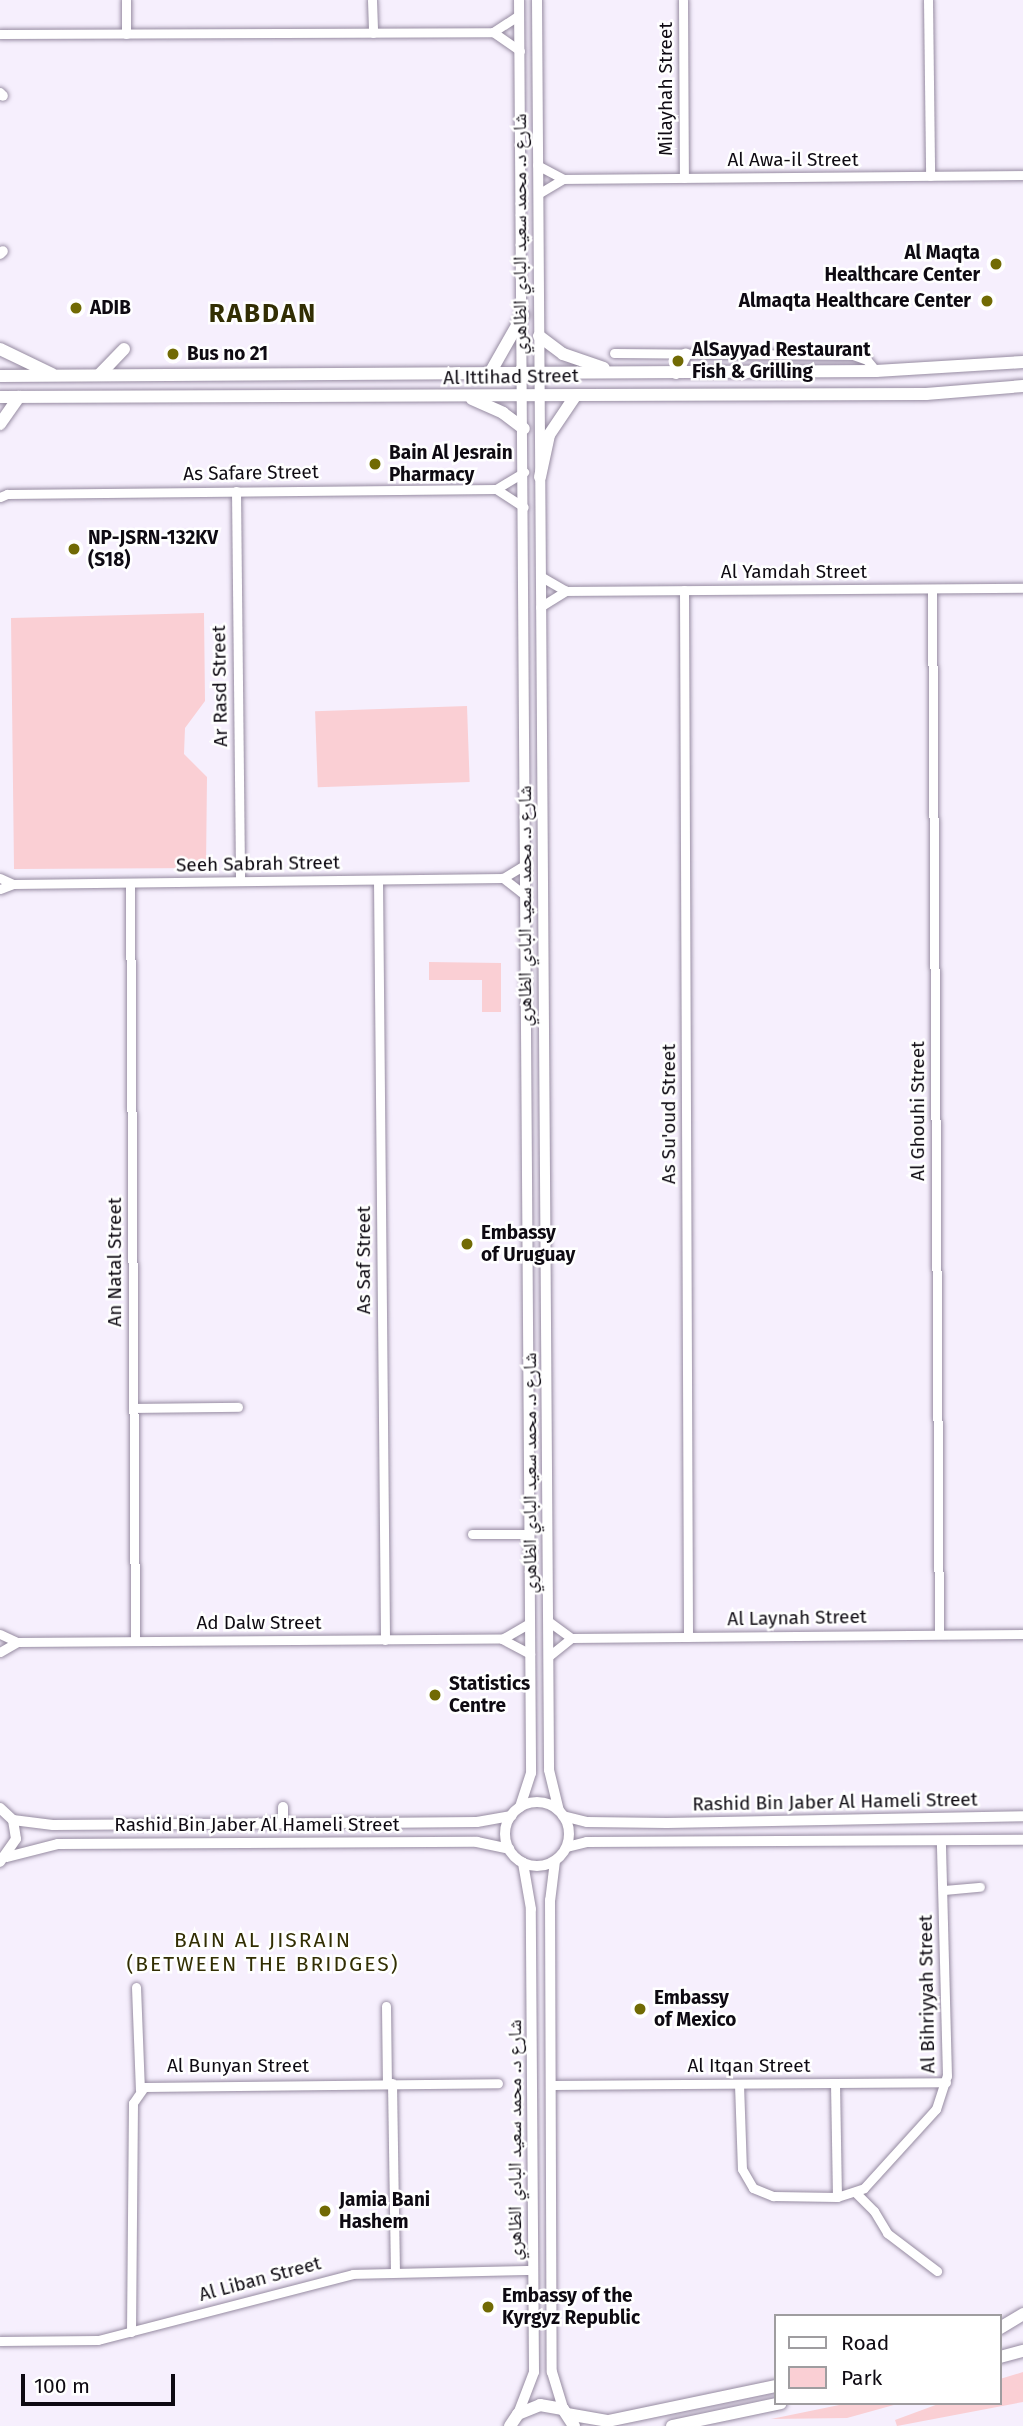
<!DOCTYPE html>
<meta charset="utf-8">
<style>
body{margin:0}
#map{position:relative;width:1023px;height:2426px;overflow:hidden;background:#f6effd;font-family:"Fira Sans","Noto Naskh Arabic",sans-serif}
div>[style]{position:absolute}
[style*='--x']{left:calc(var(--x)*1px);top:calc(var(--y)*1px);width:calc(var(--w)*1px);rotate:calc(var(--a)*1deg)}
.green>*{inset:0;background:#facfd4;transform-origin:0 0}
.roads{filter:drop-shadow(0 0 2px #968ba1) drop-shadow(0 0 2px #968ba1)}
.minor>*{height:9px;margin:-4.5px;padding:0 4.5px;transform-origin:4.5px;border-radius:4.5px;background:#fff}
.tertiary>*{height:10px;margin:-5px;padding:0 5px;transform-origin:5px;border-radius:5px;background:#fff}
.tertiary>.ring{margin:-5px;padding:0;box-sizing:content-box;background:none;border:10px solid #fff;border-radius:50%}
.secondary>*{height:12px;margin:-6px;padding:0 6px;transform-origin:6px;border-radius:6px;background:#fff}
.dots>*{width:19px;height:19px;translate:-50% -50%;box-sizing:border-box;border:4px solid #fff;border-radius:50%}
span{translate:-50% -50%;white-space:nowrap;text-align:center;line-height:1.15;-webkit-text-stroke:5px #fff;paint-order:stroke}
.street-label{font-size:19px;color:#0e0a12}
.poi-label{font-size:19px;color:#0e0a12;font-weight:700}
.right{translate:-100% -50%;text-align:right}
.left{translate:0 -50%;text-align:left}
.neighbourhood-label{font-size:21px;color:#322e03;letter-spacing:2px}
.district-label{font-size:26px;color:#322e03;font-weight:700;letter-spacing:2px}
.legend{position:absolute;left:774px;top:2314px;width:228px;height:91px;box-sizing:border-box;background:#fff;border:2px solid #9f9da0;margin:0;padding:9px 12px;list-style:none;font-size:21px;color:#0e0a12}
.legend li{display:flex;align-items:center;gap:14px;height:35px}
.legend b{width:35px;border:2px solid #9f9da0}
.scale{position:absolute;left:21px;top:2374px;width:154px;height:32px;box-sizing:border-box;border:4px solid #0e0a12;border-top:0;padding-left:9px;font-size:21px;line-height:24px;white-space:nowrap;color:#0e0a12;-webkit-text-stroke:5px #fff;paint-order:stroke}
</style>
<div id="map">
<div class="green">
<div style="clip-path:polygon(204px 613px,205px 701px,185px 728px,184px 754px,207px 777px,206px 868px,14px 869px,11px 618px)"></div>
<div style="left:467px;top:706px;width:76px;height:152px;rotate:88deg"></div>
<div style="clip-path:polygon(429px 962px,501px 963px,501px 1012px,482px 1012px,482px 980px,429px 980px)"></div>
<div style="clip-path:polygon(1023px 2372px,1023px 2402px,897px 2426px,895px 2420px,941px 2403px,1000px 2403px,1000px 2379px)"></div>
<div style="clip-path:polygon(849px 2403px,901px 2403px,847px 2418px,771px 2419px)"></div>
</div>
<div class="roads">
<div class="minor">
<div style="--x:126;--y:0;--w:34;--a:90"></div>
<div style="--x:372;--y:0;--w:33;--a:88"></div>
<div style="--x:683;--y:0;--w:178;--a:89.7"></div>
<div style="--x:928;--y:0;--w:176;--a:89.3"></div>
<div style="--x:493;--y:32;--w:33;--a:35"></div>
<div style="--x:0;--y:34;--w:493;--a:-0.2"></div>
<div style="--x:493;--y:32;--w:31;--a:-33"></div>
<div style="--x:537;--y:165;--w:30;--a:28"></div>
<div style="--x:538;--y:194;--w:29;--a:-31"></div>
<div style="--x:563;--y:179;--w:460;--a:-0.5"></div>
<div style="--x:614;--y:353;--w:239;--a:0.5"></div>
<div style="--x:853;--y:355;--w:15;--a:20"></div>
<div style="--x:867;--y:360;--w:14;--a:51"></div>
<div style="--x:496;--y:489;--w:33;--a:33"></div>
<div style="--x:236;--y:491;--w:390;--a:89.4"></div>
<div style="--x:0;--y:497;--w:8;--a:-23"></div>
<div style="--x:7;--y:494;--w:489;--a:-0.6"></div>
<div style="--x:496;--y:489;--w:33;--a:-31"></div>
<div style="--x:540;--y:576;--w:30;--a:30"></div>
<div style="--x:932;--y:589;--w:1045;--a:89.62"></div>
<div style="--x:684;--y:590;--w:1047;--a:89.78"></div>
<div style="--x:540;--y:607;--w:31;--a:-32"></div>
<div style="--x:566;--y:591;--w:457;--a:-0.4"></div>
<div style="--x:0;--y:878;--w:14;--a:25"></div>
<div style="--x:503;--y:878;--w:29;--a:38"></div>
<div style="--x:378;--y:880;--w:760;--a:89.47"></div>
<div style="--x:130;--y:883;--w:758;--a:89.62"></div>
<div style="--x:0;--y:889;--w:14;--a:-21"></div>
<div style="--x:13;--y:884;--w:490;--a:-0.7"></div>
<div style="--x:503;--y:878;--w:27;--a:-31"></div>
<div style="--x:134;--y:1408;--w:104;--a:-0.6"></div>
<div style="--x:472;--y:1534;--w:57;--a:0"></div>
<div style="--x:548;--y:1621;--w:29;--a:36"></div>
<div style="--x:571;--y:1638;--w:452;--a:-0.5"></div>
<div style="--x:0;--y:1634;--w:19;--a:25"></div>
<div style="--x:17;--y:1642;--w:485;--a:-0.4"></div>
<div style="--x:502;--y:1639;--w:32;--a:-30"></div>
<div style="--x:502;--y:1639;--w:32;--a:28"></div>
<div style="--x:0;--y:1652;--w:20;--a:-30"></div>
<div style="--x:549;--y:1656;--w:28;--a:-39"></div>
<div style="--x:943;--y:1890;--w:37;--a:-5"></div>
<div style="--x:136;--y:1987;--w:103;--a:87.8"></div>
<div style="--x:386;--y:2006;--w:77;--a:89.3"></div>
<div style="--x:392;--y:2083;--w:189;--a:89.1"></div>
<div style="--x:835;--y:2083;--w:114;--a:89"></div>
<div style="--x:739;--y:2084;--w:85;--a:88"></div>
<div style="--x:742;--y:2169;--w:22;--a:60"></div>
<div style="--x:753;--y:2188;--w:22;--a:22"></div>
<div style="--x:773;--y:2196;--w:64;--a:0.9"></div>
<div style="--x:837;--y:2197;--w:28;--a:-18"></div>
<div style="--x:864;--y:2188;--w:107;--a:-47.7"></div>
<div style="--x:936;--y:2109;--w:35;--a:-72"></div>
<div style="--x:947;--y:2076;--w:235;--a:-91.5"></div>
<div style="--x:552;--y:2085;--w:394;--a:-0.4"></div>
<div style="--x:855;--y:2192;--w:27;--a:45"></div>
<div style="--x:874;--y:2211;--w:26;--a:59"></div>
<div style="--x:887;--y:2233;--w:63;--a:37.2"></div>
<div style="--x:131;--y:2332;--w:229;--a:-89.5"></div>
<div style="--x:133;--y:2103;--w:19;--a:-55"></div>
<div style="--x:144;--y:2087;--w:354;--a:-0.6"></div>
<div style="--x:0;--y:2341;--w:98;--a:-0.6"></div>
<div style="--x:98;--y:2340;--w:263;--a:-14.5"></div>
<div style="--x:353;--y:2274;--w:180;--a:-1.3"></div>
</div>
<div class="tertiary">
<div style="--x:519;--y:0;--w:1773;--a:89.61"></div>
<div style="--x:531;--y:1773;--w:36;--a:108"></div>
<div style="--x:537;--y:0;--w:1770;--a:89.61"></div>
<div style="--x:549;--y:1770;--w:42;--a:76.3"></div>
<div style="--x:0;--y:93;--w:4;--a:45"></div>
<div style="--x:0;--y:254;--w:4;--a:-45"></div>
<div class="ring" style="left:505px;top:1802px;width:54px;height:54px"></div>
<div style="--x:283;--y:1807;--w:16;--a:90"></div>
<div style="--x:0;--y:1808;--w:18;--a:43"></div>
<div style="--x:13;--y:1820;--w:19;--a:81"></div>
<div style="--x:16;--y:1839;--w:28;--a:125"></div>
<div style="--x:563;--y:1816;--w:25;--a:14"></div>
<div style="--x:587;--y:1822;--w:80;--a:0.7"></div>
<div style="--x:667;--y:1823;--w:356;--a:-1.1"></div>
<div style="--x:13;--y:1820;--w:40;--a:7.1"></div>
<div style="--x:53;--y:1825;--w:315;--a:-0.4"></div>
<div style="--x:368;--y:1823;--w:109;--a:-0.5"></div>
<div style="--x:477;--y:1822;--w:35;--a:-10"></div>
<div style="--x:567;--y:1847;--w:21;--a:-14"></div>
<div style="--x:587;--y:1842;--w:436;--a:-0.3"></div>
<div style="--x:7;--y:1857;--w:53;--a:-14.3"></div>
<div style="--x:58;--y:1844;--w:419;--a:-0.3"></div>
<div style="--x:477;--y:1842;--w:33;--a:12"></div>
<div style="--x:555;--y:1861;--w:39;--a:97"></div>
<div style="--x:550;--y:1900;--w:472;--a:89.8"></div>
<div style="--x:552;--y:2372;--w:39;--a:73"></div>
<div style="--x:518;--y:2414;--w:45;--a:-69.1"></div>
<div style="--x:534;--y:2372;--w:463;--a:-90.4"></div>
<div style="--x:531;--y:1909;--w:47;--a:-99.9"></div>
</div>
<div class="secondary">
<div style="--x:539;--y:336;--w:30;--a:37"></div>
<div style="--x:563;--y:354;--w:43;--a:18.9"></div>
<div style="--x:0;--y:349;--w:58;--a:25.7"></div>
<div style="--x:490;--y:373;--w:67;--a:-60.4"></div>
<div style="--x:676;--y:373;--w:21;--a:-62"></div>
<div style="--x:99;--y:375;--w:36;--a:-46"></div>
<div style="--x:0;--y:376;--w:876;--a:-0.33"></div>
<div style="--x:876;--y:371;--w:147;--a:-3.5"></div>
<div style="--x:0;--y:397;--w:926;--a:-0.19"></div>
<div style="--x:926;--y:394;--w:97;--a:-4.7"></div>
<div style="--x:472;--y:399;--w:34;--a:24"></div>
<div style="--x:503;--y:413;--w:26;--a:37"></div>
<div style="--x:0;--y:424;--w:33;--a:-55"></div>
<div style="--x:540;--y:477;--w:43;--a:-77.9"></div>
<div style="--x:549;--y:435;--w:48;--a:-56"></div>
<div style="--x:1000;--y:2328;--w:27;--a:-31"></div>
<div style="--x:1000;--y:2357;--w:24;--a:-15"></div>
<div style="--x:567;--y:2414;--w:42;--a:9.7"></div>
<div style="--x:608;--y:2421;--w:172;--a:-11.8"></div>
<div style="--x:510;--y:2426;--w:14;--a:-56"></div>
<div style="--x:518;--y:2414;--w:24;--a:-22"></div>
<div style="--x:540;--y:2405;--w:23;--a:10"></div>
<div style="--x:563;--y:2409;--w:20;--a:57"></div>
<div style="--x:672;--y:2426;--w:111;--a:-11.9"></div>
</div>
</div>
<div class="dots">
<div style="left:996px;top:264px;background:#716a04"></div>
<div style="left:987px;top:301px;background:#716a04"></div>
<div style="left:76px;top:308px;background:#716a04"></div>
<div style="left:173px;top:354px;background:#716a04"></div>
<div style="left:678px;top:361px;background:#716a04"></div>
<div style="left:375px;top:464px;background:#716a04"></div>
<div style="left:74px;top:549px;background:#716a04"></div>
<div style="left:467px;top:1244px;background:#716a04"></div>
<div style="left:435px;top:1695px;background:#716a04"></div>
<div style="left:640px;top:2009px;background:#716a04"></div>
<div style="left:325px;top:2211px;background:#716a04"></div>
<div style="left:488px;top:2307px;background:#716a04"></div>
</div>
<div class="street-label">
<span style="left:666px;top:89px;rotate:-90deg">Milayhah Street</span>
<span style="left:793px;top:160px">Al Awa-il Street</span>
<span style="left:520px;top:234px;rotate:-90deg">شارع د. محمد سعيد البادي الظاهري</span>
<span style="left:511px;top:377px;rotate:-1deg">Al Ittihad Street</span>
<span style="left:251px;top:473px;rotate:-1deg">As Safare Street</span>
<span style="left:794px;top:572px">Al Yamdah Street</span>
<span style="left:220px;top:686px;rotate:-91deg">Ar Rasd Street</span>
<span style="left:258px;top:864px;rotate:-1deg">Seeh Sabrah Street</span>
<span style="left:525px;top:906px;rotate:-90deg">شارع د. محمد سعيد البادي الظاهري</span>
<span style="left:918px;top:1111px;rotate:-90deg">Al Ghouhi Street</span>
<span style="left:669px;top:1114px;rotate:-90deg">As Su'oud Street</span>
<span style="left:364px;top:1260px;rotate:-90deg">As Saf Street</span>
<span style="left:115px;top:1262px;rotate:-90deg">An Natal Street</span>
<span style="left:530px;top:1473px;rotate:-90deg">شارع د. محمد سعيد البادي الظاهري</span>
<span style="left:797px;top:1618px;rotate:-1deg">Al Laynah Street</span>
<span style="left:259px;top:1623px">Ad Dalw Street</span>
<span style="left:835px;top:1802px;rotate:-1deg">Rashid Bin Jaber Al Hameli Street</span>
<span style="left:257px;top:1825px">Rashid Bin Jaber Al Hameli Street</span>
<span style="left:927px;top:1994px;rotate:-91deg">Al Bihriyyah Street</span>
<span style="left:238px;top:2066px">Al Bunyan Street</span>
<span style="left:749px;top:2066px">Al Itqan Street</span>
<span style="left:515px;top:2140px;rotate:-90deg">شارع د. محمد سعيد البادي الظاهري</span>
<span style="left:260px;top:2279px;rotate:-15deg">Al Liban Street</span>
</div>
<div class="poi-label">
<span class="right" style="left:980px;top:264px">Al Maqta<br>Healthcare Center</span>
<span class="right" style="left:971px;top:301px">Almaqta Healthcare Center</span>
<span class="left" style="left:90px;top:308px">ADIB</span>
<span class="left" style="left:692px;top:361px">AlSayyad Restaurant<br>Fish &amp; Grilling</span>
<span class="left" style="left:187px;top:354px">Bus no 21</span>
<span class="left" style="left:389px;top:464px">Bain Al Jesrain<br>Pharmacy</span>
<span class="left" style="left:88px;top:549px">NP-JSRN-132KV<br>(S18)</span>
<span class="left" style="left:481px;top:1244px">Embassy<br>of Uruguay</span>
<span class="left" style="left:449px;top:1695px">Statistics<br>Centre</span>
<span class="left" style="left:654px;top:2009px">Embassy<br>of Mexico</span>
<span class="left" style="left:339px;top:2211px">Jamia Bani<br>Hashem</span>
<span class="left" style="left:502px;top:2307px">Embassy of the<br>Kyrgyz Republic</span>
</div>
<div class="neighbourhood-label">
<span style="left:263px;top:1952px">BAIN AL JISRAIN<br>(BETWEEN THE BRIDGES)</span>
</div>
<div class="district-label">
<span style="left:263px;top:314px">RABDAN</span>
</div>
<ul class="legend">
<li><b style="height:9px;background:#fff"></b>Road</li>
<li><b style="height:19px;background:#facfd4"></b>Park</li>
</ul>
<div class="scale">100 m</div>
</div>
